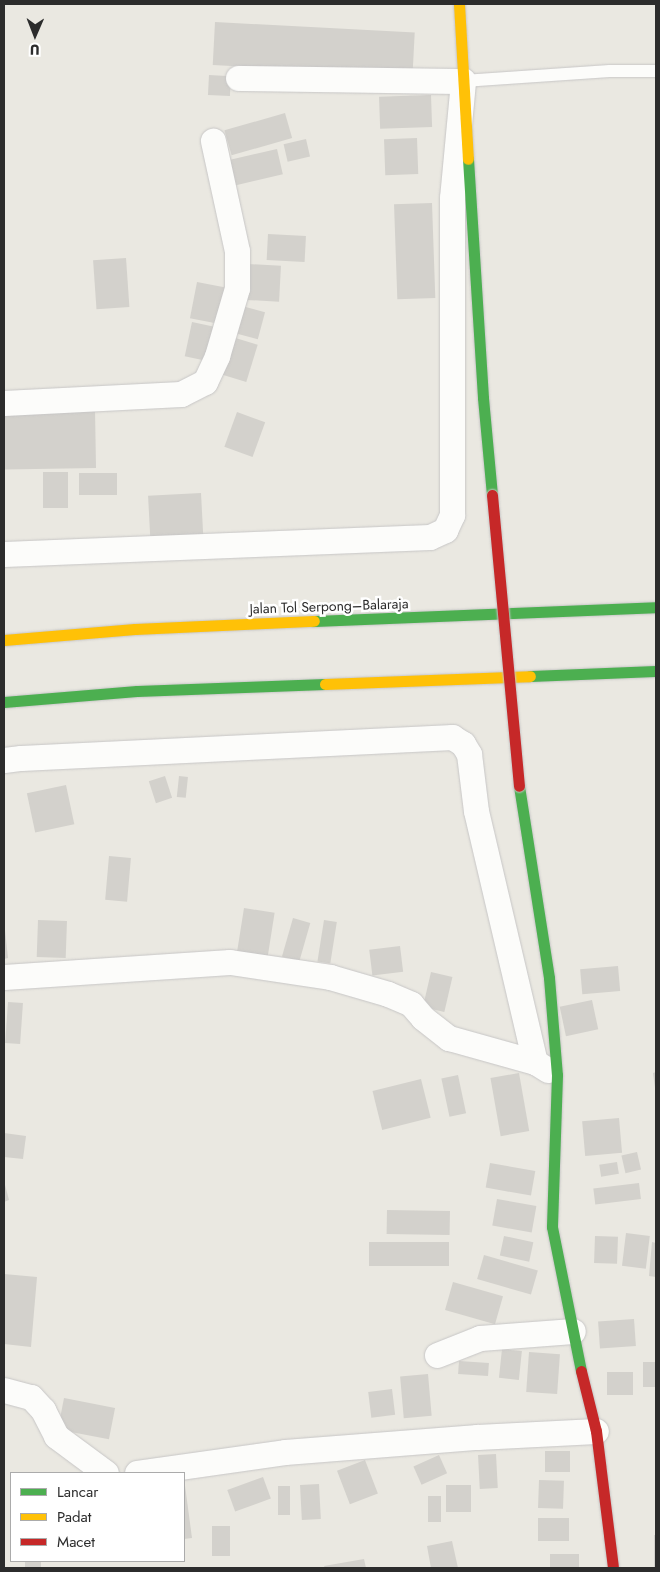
<!DOCTYPE html>
<meta charset="utf-8">
<style>
body{margin:0}
#map{position:relative;width:660px;height:1572px;overflow:hidden;background:#eae8e1;font-family:Jost,sans-serif}
div>[style]{position:absolute}
[style*='--x']{left:calc(var(--x)*1px);top:calc(var(--y)*1px);width:calc(var(--w)*1px);rotate:calc(var(--a)*1deg)}
.building>*{inset:0;background:#d3d1cc;transform-origin:0 0}
.roads{filter:drop-shadow(0 0 1px #c7c6c6) drop-shadow(0 0 1px #c7c6c6)}
.lane>*{height:12px;margin:-6px;padding:0 6px;transform-origin:6px;border-radius:6px;background:#fcfcfa}
.street>*{height:25px;margin:-12.5px;padding:0 12.5px;transform-origin:12.5px;border-radius:12.5px;background:#fcfcfa}
.fast>*{height:11px;margin:-5.5px;padding:0 5.5px;transform-origin:5.5px;border-radius:5.5px;background:#4caf50}
.slow>*{height:11px;margin:-5.5px;padding:0 5.5px;transform-origin:5.5px;border-radius:5.5px;background:#ffc107}
.jam>*{height:11px;margin:-5.5px;padding:0 5.5px;transform-origin:5.5px;border-radius:5.5px;background:#c62828}
.bridges{filter:drop-shadow(0 0 1px #c7c6c6) drop-shadow(0 0 1px #c7c6c6)}
.jam-bridge>*{height:11px;margin:-5.5px;padding:0 5.5px;transform-origin:5.5px;border-radius:5.5px;background:#c62828}
span{translate:-50% -50%;white-space:nowrap;text-align:center;line-height:1.15;-webkit-text-stroke:5px #fff;paint-order:stroke}
.street-label{font-size:14px;color:#2c2c2c}
.frame{position:absolute;inset:0;border:5px solid #2c2c2c;pointer-events:none}
.legend{position:absolute;left:10px;top:1472px;width:175px;height:90px;box-sizing:border-box;background:#fff;border:1px solid #ababab;margin:0;padding:6px 9px;list-style:none;font-size:15px;color:#2c2c2c}
.legend li{display:flex;align-items:center;gap:10px;height:25px}
.legend b{width:25px;border:1px solid #ababab}
.north{position:absolute;left:10px;top:10px;width:50px;height:50px;-webkit-text-stroke:4px #fff;paint-order:stroke;rotate:181deg;font-size:14px;font-weight:700;line-height:20px;text-align:center;color:#2c2c2c}
.north::after{content:'';display:block;margin:auto;width:18px;height:22px;background:#2c2c2c;clip-path:polygon(50% 0,100% 100%,50% 72%,0 100%)}
</style>
<div id="map">
<div class="building">
<div style="left:215px;top:22px;width:200px;height:43px;rotate:3deg"></div>
<div style="left:209px;top:75px;width:22px;height:20px;rotate:3deg"></div>
<div style="left:431px;top:95px;width:32px;height:52px;rotate:88deg"></div>
<div style="left:285px;top:113px;width:26px;height:63px;rotate:74deg"></div>
<div style="left:417px;top:138px;width:36px;height:33px;rotate:88deg"></div>
<div style="left:306px;top:139px;width:18px;height:23px;rotate:77deg"></div>
<div style="left:277px;top:149px;width:26px;height:48px;rotate:77deg"></div>
<div style="left:432px;top:203px;width:95px;height:38px;rotate:88deg"></div>
<div style="left:268px;top:234px;width:38px;height:26px;rotate:3deg"></div>
<div style="left:126px;top:258px;width:49px;height:33px;rotate:86deg"></div>
<div style="left:248px;top:264px;width:33px;height:36px;rotate:3deg"></div>
<div style="left:197px;top:282px;width:33px;height:37px;rotate:11deg"></div>
<div style="left:238px;top:305px;width:28px;height:28px;rotate:15deg"></div>
<div style="left:192px;top:322px;width:24px;height:35px;rotate:12deg"></div>
<div style="left:229px;top:336px;width:30px;height:39px;rotate:17deg"></div>
<div style="left:95px;top:409px;width:59px;height:91px;rotate:89deg"></div>
<div style="left:237px;top:412px;width:30px;height:37px;rotate:20deg"></div>
<div style="left:43px;top:472px;width:25px;height:36px"></div>
<div style="left:117px;top:473px;width:22px;height:38px;rotate:90deg"></div>
<div style="left:201px;top:493px;width:43px;height:53px;rotate:87deg"></div>
<div style="left:165px;top:776px;width:23px;height:17px;rotate:72deg"></div>
<div style="left:179px;top:776px;width:9px;height:21px;rotate:6deg"></div>
<div style="left:66px;top:785px;width:40px;height:40px;rotate:78deg"></div>
<div style="left:109px;top:856px;width:22px;height:44px;rotate:5deg"></div>
<div style="left:244px;top:908px;width:31px;height:50px;rotate:9deg"></div>
<div style="left:293px;top:918px;width:18px;height:40px;rotate:16deg"></div>
<div style="left:38px;top:920px;width:29px;height:37px;rotate:2deg"></div>
<div style="left:324px;top:920px;width:13px;height:42px;rotate:9deg"></div>
<div style="clip-path:polygon(4px 921px,8px 958px,4px 959px)"></div>
<div style="left:400px;top:946px;width:26px;height:31px;rotate:83deg"></div>
<div style="left:618px;top:966px;width:25px;height:38px;rotate:85deg"></div>
<div style="left:431px;top:972px;width:22px;height:36px;rotate:13deg"></div>
<div style="left:592px;top:1000px;width:30px;height:33px;rotate:78deg"></div>
<div style="left:8px;top:1002px;width:15px;height:41px;rotate:4deg"></div>
<div style="clip-path:polygon(656px 1072px,656px 1088px,655px 1088px,653px 1073px)"></div>
<div style="left:519px;top:1073px;width:59px;height:29px;rotate:80deg"></div>
<div style="left:458px;top:1075px;width:39px;height:17px;rotate:78deg"></div>
<div style="left:421px;top:1079px;width:40px;height:50px;rotate:76deg"></div>
<div style="left:619px;top:1118px;width:35px;height:37px;rotate:85deg"></div>
<div style="clip-path:polygon(4px 1133px,26px 1136px,23px 1159px,4px 1157px)"></div>
<div style="left:637px;top:1152px;width:18px;height:16px;rotate:77deg"></div>
<div style="left:617px;top:1162px;width:12px;height:18px;rotate:81deg"></div>
<div style="left:490px;top:1163px;width:46px;height:25px;rotate:10deg"></div>
<div style="clip-path:polygon(4px 1181px,9px 1200px,4px 1202px)"></div>
<div style="left:639px;top:1183px;width:16px;height:46px;rotate:83deg"></div>
<div style="left:497px;top:1199px;width:40px;height:27px;rotate:10deg"></div>
<div style="left:387px;top:1210px;width:63px;height:24px;rotate:1deg"></div>
<div style="left:626px;top:1233px;width:24px;height:33px;rotate:7deg"></div>
<div style="left:504px;top:1236px;width:30px;height:20px;rotate:12deg"></div>
<div style="left:595px;top:1236px;width:23px;height:27px;rotate:2deg"></div>
<div style="left:369px;top:1242px;width:80px;height:24px"></div>
<div style="clip-path:polygon(652px 1242px,656px 1243px,656px 1277px,649px 1276px)"></div>
<div style="left:484px;top:1255px;width:56px;height:25px;rotate:16deg"></div>
<div style="clip-path:polygon(4px 1274px,37px 1277px,31px 1347px,4px 1344px)"></div>
<div style="left:453px;top:1282px;width:52px;height:29px;rotate:16deg"></div>
<div style="left:634px;top:1319px;width:27px;height:36px;rotate:86deg"></div>
<div style="left:502px;top:1349px;width:20px;height:29px;rotate:6deg"></div>
<div style="left:529px;top:1352px;width:31px;height:40px;rotate:4deg"></div>
<div style="left:459px;top:1361px;width:30px;height:13px;rotate:4deg"></div>
<div style="left:643px;top:1362px;width:13px;height:25px"></div>
<div style="left:607px;top:1372px;width:26px;height:23px"></div>
<div style="left:428px;top:1374px;width:42px;height:28px;rotate:85deg"></div>
<div style="left:392px;top:1389px;width:26px;height:24px;rotate:83deg"></div>
<div style="left:64px;top:1398px;width:52px;height:32px;rotate:11deg"></div>
<div style="left:570px;top:1451px;width:21px;height:25px;rotate:90deg"></div>
<div style="left:496px;top:1454px;width:34px;height:18px;rotate:87deg"></div>
<div style="left:439px;top:1455px;width:20px;height:28px;rotate:66deg"></div>
<div style="left:365px;top:1460px;width:36px;height:30px;rotate:69deg"></div>
<div style="left:263px;top:1477px;width:23px;height:38px;rotate:70deg"></div>
<div style="clip-path:polygon(184px 1478px,192px 1538px,184px 1539px)"></div>
<div style="left:539px;top:1480px;width:25px;height:28px;rotate:2deg"></div>
<div style="left:319px;top:1484px;width:35px;height:19px;rotate:87deg"></div>
<div style="left:446px;top:1485px;width:25px;height:27px"></div>
<div style="left:278px;top:1486px;width:12px;height:29px"></div>
<div style="left:428px;top:1496px;width:13px;height:26px"></div>
<div style="left:538px;top:1518px;width:31px;height:23px"></div>
<div style="left:212px;top:1526px;width:18px;height:30px"></div>
<div style="left:654px;top:1535px;width:2px;height:33px"></div>
<div style="clip-path:polygon(452px 1541px,458px 1568px,431px 1568px,427px 1546px)"></div>
<div style="left:550px;top:1554px;width:29px;height:14px"></div>
<div style="clip-path:polygon(364px 1559px,366px 1568px,325px 1568px,324px 1566px)"></div>
<div style="left:25px;top:1561px;width:16px;height:7px"></div>
</div>
<div class="roads">
<div class="lane">
<div style="--x:463;--y:81;--w:147;--a:-3.9"></div>
<div style="--x:610;--y:71;--w:46;--a:0"></div>
</div>
<div class="street">
<div style="--x:4;--y:403;--w:177;--a:-2.9"></div>
<div style="--x:181;--y:394;--w:27;--a:-27"></div>
<div style="--x:205;--y:382;--w:29;--a:-65"></div>
<div style="--x:217;--y:356;--w:71;--a:-73.6"></div>
<div style="--x:237;--y:288;--w:37;--a:-90"></div>
<div style="--x:237;--y:251;--w:113;--a:-102.3"></div>
<div style="--x:4;--y:554;--w:426;--a:-2.3"></div>
<div style="--x:430;--y:537;--w:17;--a:-25"></div>
<div style="--x:445;--y:530;--w:17;--a:-65"></div>
<div style="--x:452;--y:515;--w:317;--a:-90"></div>
<div style="--x:452;--y:198;--w:118;--a:-84.6"></div>
<div style="--x:463;--y:81;--w:225;--a:-179.2"></div>
<div style="--x:4;--y:760;--w:17;--a:-7"></div>
<div style="--x:21;--y:758;--w:432;--a:-2.8"></div>
<div style="--x:452;--y:737;--w:13;--a:32"></div>
<div style="--x:463;--y:744;--w:12;--a:59"></div>
<div style="--x:469;--y:754;--w:57;--a:83"></div>
<div style="--x:476;--y:811;--w:258;--a:76.8"></div>
<div style="--x:4;--y:977;--w:226;--a:-3.8"></div>
<div style="--x:230;--y:962;--w:101;--a:8.5"></div>
<div style="--x:330;--y:977;--w:60;--a:16.3"></div>
<div style="--x:388;--y:994;--w:25;--a:23"></div>
<div style="--x:411;--y:1004;--w:18;--a:49"></div>
<div style="--x:423;--y:1018;--w:33;--a:38"></div>
<div style="--x:449;--y:1038;--w:89;--a:15.6"></div>
<div style="--x:535;--y:1062;--w:15;--a:32"></div>
<div style="--x:437;--y:1355;--w:46;--a:-21.6"></div>
<div style="--x:480;--y:1338;--w:93;--a:-4.3"></div>
<div style="--x:4;--y:1390;--w:28;--a:15"></div>
<div style="--x:31;--y:1397;--w:18;--a:47"></div>
<div style="--x:43;--y:1410;--w:29;--a:63"></div>
<div style="--x:56;--y:1436;--w:62;--a:36.5"></div>
<div style="--x:137;--y:1473;--w:149;--a:-8.1"></div>
<div style="--x:285;--y:1452;--w:193;--a:-4.5"></div>
<div style="--x:477;--y:1437;--w:119;--a:-2.9"></div>
</div>
<div class="fast">
<div style="--x:468;--y:159;--w:239;--a:86.4"></div>
<div style="--x:483;--y:398;--w:97;--a:84.7"></div>
<div style="--x:314;--y:621;--w:342;--a:-2.3"></div>
<div style="--x:530;--y:676;--w:126;--a:-2.3"></div>
<div style="--x:4;--y:702;--w:133;--a:-4.7"></div>
<div style="--x:137;--y:691;--w:188;--a:-2.1"></div>
<div style="--x:519;--y:786;--w:194;--a:81.1"></div>
<div style="--x:549;--y:978;--w:97;--a:85.3"></div>
<div style="--x:557;--y:1075;--w:152;--a:91.9"></div>
<div style="--x:552;--y:1227;--w:147;--a:78.6"></div>
</div>
<div class="slow">
<div style="--x:459;--y:4;--w:155;--a:86.7"></div>
<div style="--x:4;--y:640;--w:131;--a:-4.8"></div>
<div style="--x:135;--y:629;--w:179;--a:-2.6"></div>
<div style="--x:325;--y:684;--w:205;--a:-2.2"></div>
</div>
<div class="jam">
<div style="--x:581;--y:1371;--w:62;--a:76"></div>
<div style="--x:596;--y:1431;--w:138;--a:82.9"></div>
</div>
</div>
<div class="bridges">
<div class="jam-bridge">
<div style="--x:492;--y:495;--w:292;--a:84.7"></div>
</div>
</div>
<div class="street-label">
<span style="left:329px;top:606px;rotate:-2deg">Jalan Tol Serpong–Balaraja</span>
</div>
<div class="frame"></div>
<ul class="legend">
<li><b style="height:6px;background:#4caf50"></b>Lancar</li>
<li><b style="height:6px;background:#ffc107"></b>Padat</li>
<li><b style="height:6px;background:#c62828"></b>Macet</li>
</ul>
<div class="north">U</div>
</div>
